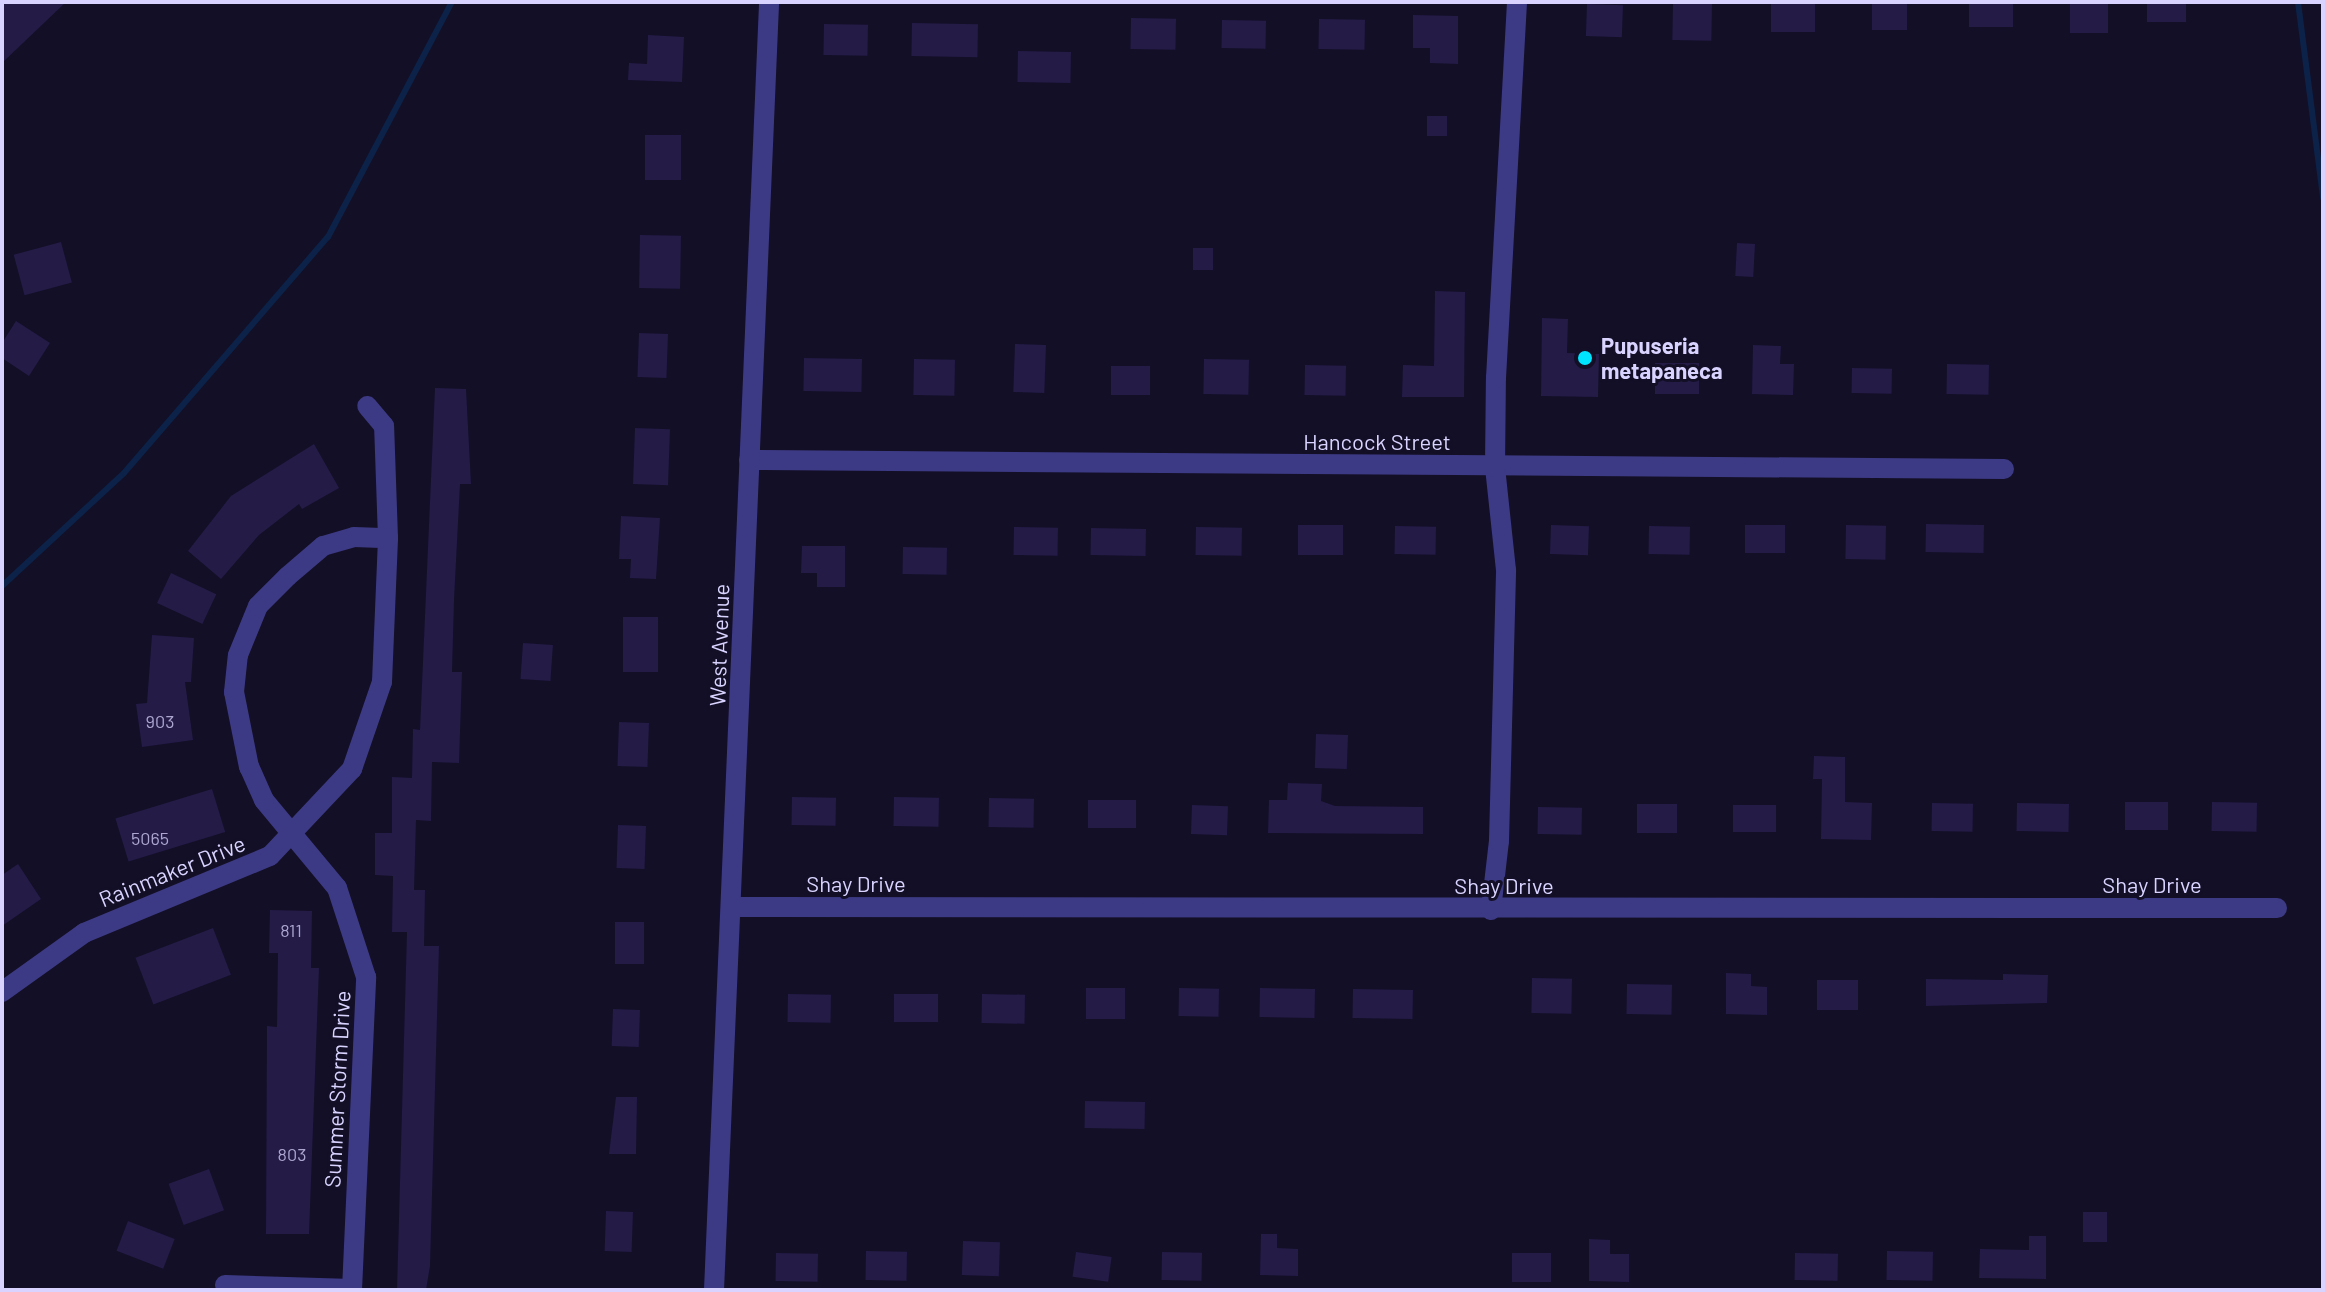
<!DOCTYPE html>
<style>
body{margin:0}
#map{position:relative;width:2325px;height:1292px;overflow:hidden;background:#130f26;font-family:Barlow,sans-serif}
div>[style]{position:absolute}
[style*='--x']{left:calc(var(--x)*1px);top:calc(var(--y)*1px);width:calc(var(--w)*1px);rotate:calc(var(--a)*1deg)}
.stream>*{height:6px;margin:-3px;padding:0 3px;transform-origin:3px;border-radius:3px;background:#0c2248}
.building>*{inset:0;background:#241b47;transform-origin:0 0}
.minor>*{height:20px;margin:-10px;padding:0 10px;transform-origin:10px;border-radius:10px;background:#3d3a85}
.dots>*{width:22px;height:22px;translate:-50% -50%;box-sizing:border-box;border:4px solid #130f26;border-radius:50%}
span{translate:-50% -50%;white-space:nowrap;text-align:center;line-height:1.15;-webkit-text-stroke:6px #130f26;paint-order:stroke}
.number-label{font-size:18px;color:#aca6d1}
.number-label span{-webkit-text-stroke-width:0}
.poi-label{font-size:22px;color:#d9d4ff;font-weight:700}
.left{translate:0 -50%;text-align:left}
.street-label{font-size:22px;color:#d9d4ff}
.frame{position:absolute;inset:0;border:4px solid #d9d4ff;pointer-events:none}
</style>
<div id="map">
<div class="stream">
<div style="--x:2298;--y:2;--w:198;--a:82.7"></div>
<div style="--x:2;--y:586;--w:166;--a:-42.8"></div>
<div style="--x:124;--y:473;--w:312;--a:-49.2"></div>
<div style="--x:328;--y:237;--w:266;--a:-62.2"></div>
</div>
<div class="building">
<div style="clip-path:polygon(2px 2px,66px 2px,2px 63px)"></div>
<div style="left:1771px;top:2px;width:44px;height:30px"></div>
<div style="left:1872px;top:2px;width:35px;height:28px"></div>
<div style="left:1969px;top:2px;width:44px;height:25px"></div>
<div style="left:2070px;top:2px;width:38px;height:31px"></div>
<div style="left:2147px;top:2px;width:39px;height:20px"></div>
<div style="left:1673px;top:3px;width:39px;height:37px;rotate:1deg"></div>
<div style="left:1587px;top:4px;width:36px;height:32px;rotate:2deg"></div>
<div style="clip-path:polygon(1413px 15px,1458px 16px,1458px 64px,1430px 63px,1430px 48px,1413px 48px)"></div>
<div style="left:1131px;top:18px;width:45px;height:31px;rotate:1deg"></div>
<div style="left:1319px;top:19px;width:46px;height:30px;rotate:1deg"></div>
<div style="left:1222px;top:20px;width:44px;height:28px;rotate:1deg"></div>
<div style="left:912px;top:23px;width:66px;height:33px;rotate:1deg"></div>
<div style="left:824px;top:24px;width:44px;height:31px;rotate:1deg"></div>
<div style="clip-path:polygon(648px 35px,684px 37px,682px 82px,628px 80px,629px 63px,647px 64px)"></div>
<div style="left:1018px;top:51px;width:53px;height:31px;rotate:1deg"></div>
<div style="left:1427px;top:116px;width:20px;height:20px"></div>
<div style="left:645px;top:135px;width:36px;height:45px"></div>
<div style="left:640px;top:235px;width:41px;height:53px;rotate:1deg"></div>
<div style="left:61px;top:242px;width:42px;height:49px;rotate:75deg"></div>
<div style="left:1737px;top:243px;width:18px;height:33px;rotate:3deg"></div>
<div style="left:1193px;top:248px;width:20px;height:22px"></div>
<div style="clip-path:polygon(1435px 291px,1465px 292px,1464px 397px,1402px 397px,1403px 365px,1434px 366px)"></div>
<div style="clip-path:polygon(1542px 318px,1568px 319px,1567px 353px,1599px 354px,1598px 397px,1541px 396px)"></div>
<div style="clip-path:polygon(16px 321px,50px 343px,29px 376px,2px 358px,2px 343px)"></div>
<div style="left:639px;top:333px;width:29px;height:44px;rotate:2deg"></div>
<div style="left:1015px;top:344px;width:31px;height:48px;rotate:2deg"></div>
<div style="clip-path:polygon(1753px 345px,1781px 346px,1780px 364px,1794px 364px,1793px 395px,1752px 394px)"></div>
<div style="left:804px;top:358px;width:58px;height:33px;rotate:1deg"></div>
<div style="left:914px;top:359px;width:41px;height:36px;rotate:1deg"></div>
<div style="left:1204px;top:359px;width:45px;height:35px;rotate:1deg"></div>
<div style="left:1655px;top:363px;width:44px;height:31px"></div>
<div style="left:1947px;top:364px;width:42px;height:30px;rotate:1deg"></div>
<div style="left:1305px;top:365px;width:41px;height:30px;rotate:1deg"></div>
<div style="left:1111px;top:366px;width:39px;height:29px"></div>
<div style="left:1852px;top:368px;width:40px;height:25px;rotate:1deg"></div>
<div style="clip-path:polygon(435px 388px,466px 389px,471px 484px,460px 484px,454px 600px,452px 672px,462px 672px,459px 763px,432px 762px,431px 821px,416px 820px,414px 890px,425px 890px,424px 946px,439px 946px,430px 1266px,426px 1290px,397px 1290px,407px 932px,392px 932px,393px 876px,375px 875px,375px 833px,392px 833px,392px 777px,412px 778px,413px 729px,420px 730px)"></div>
<div style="left:635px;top:428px;width:35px;height:56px;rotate:2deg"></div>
<div style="clip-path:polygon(314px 444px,339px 488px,302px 509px,299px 504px,259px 535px,221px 579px,188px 551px,231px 496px)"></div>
<div style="clip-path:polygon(621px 516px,660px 518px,656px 579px,630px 578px,631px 559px,619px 559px)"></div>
<div style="left:1926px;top:524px;width:58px;height:28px;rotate:1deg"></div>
<div style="left:1298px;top:525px;width:45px;height:30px"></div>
<div style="left:1551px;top:525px;width:38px;height:29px;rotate:2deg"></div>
<div style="left:1745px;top:525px;width:40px;height:28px"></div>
<div style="left:1846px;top:525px;width:40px;height:34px;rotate:1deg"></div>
<div style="left:1395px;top:526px;width:41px;height:28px;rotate:1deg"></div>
<div style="left:1649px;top:526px;width:41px;height:28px;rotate:1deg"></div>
<div style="left:1014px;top:527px;width:44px;height:28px;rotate:1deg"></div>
<div style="left:1196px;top:527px;width:46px;height:28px;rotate:1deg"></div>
<div style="left:1091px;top:528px;width:55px;height:27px;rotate:1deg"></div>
<div style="clip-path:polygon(802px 546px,845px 546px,845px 587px,817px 587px,817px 573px,801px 573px)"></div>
<div style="left:903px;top:547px;width:44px;height:27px;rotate:1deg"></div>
<div style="left:171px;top:573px;width:50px;height:33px;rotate:25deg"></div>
<div style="left:623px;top:617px;width:35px;height:55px"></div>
<div style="clip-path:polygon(152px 635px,194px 638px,191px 682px,185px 682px,193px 740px,142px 747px,136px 704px,147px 703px)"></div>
<div style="left:523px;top:643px;width:30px;height:36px;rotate:4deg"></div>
<div style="left:619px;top:722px;width:30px;height:44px;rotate:2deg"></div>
<div style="left:1316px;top:734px;width:32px;height:34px;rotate:2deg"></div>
<div style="clip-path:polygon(1814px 756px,1845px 757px,1845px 802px,1872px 803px,1871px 840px,1821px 839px,1822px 779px,1813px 779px)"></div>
<div style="clip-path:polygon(1288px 783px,1322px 784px,1321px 801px,1335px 806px,1423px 807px,1423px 834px,1268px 833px,1269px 800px,1287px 800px)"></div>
<div style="left:212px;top:789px;width:45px;height:101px;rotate:73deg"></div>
<div style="left:792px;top:797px;width:44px;height:28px;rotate:1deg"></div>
<div style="left:894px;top:797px;width:45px;height:29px;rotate:1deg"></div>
<div style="left:989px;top:798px;width:45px;height:29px;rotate:1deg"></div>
<div style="left:1088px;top:800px;width:48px;height:28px"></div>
<div style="left:2125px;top:802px;width:43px;height:28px"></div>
<div style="left:2212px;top:802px;width:45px;height:29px;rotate:1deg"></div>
<div style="left:1932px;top:803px;width:41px;height:28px;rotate:1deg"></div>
<div style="left:2017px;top:803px;width:52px;height:28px;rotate:1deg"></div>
<div style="left:1637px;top:804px;width:40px;height:29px"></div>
<div style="left:1192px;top:805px;width:36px;height:29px;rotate:2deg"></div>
<div style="left:1733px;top:805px;width:43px;height:27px"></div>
<div style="left:1538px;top:807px;width:44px;height:27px;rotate:1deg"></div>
<div style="left:618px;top:825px;width:28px;height:43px;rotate:2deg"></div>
<div style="clip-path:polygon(18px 864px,41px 899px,2px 926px,2px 875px)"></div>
<div style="clip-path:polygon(270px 910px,312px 911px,311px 968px,319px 968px,309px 1234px,266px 1234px,267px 1026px,277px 1027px,278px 953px,269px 953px)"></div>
<div style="left:615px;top:922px;width:29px;height:42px"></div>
<div style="left:213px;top:928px;width:50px;height:83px;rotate:69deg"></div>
<div style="clip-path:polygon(1726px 973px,1751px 974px,1751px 986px,1767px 987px,1767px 1015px,1726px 1014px)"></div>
<div style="clip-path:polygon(2003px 974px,2048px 975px,2047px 1003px,1926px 1006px,1926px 979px,2003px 980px)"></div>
<div style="left:1532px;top:978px;width:40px;height:35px;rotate:1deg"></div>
<div style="left:1817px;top:980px;width:41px;height:30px"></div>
<div style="left:1627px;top:984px;width:45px;height:30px;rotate:1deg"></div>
<div style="left:1086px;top:988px;width:39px;height:31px"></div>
<div style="left:1179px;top:988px;width:40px;height:28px;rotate:1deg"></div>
<div style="left:1260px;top:988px;width:55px;height:29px;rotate:1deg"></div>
<div style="left:1353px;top:989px;width:60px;height:29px;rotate:1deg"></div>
<div style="left:788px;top:994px;width:43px;height:28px;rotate:1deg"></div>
<div style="left:894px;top:994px;width:44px;height:28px"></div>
<div style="left:982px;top:994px;width:43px;height:29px;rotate:1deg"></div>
<div style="left:613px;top:1009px;width:27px;height:37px;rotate:2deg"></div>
<div style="clip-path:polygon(616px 1097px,637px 1097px,636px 1154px,609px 1154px)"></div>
<div style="left:1085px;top:1101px;width:60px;height:27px;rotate:1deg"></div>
<div style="left:209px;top:1169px;width:44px;height:43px;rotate:70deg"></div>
<div style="left:606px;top:1211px;width:27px;height:40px;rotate:2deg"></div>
<div style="left:2083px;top:1212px;width:24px;height:30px"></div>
<div style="left:128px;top:1221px;width:50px;height:32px;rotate:21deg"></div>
<div style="clip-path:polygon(1261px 1234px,1277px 1234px,1277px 1248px,1298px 1249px,1298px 1276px,1260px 1275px)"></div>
<div style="clip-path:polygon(2029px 1236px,2046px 1236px,2046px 1279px,1979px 1278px,1980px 1249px,2029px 1250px)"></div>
<div style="clip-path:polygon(1589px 1239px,1610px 1240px,1610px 1254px,1629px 1254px,1629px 1282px,1589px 1281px)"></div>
<div style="left:963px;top:1241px;width:37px;height:34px;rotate:2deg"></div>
<div style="left:866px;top:1251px;width:41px;height:29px;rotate:1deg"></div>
<div style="left:1887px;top:1251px;width:46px;height:29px;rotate:1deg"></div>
<div style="left:1076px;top:1252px;width:36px;height:25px;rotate:8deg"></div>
<div style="left:1162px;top:1252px;width:40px;height:28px;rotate:1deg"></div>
<div style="left:776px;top:1253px;width:42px;height:28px;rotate:1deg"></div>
<div style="left:1512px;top:1253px;width:39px;height:29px"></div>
<div style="left:1795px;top:1253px;width:43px;height:27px;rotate:1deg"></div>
</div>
<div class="minor">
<div style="--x:749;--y:460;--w:1255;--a:0.41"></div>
<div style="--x:731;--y:907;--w:1546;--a:0.04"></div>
<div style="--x:1491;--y:910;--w:69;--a:-83.4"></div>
<div style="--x:1499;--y:841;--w:271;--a:-88.5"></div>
<div style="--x:1506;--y:570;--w:104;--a:-96.1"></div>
<div style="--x:1495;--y:467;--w:89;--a:-89.4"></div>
<div style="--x:1496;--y:378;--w:377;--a:-86.8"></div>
<div style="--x:2;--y:992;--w:101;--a:-35.7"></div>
<div style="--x:84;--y:933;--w:201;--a:-22.5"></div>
<div style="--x:270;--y:856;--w:120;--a:-46.7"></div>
<div style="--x:352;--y:769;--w:92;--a:-71"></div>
<div style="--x:382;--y:682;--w:144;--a:-87.6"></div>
<div style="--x:388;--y:538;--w:112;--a:-92"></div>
<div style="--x:384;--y:426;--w:26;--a:-130"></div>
<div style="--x:225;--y:1285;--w:127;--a:1.8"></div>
<div style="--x:352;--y:1290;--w:313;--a:-87.4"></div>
<div style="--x:366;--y:977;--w:94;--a:-108"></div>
<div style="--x:337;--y:888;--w:114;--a:-129.7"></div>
<div style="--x:264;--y:800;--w:36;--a:-114"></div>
<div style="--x:249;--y:767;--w:76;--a:-101.3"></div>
<div style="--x:234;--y:692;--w:37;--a:-84"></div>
<div style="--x:238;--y:655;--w:53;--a:-67.8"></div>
<div style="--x:258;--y:606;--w:42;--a:-45"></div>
<div style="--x:288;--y:576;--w:46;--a:-40.6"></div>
<div style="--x:323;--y:546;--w:32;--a:-16"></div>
<div style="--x:354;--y:537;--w:34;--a:2"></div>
<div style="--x:714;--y:1290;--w:1289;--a:-87.55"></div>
</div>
<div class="dots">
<div style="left:1585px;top:358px;background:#00e5ff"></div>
</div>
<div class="number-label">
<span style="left:160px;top:721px">903</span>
<span style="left:150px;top:838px">5065</span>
<span style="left:291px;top:930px">811</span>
<span style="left:292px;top:1154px">803</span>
</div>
<div class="poi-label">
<span class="left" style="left:1601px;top:358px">Pupuseria<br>metapaneca</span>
</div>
<div class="street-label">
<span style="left:1377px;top:442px">Hancock Street</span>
<span style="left:719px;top:645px;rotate:-88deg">West Avenue</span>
<span style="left:172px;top:871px;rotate:-22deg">Rainmaker Drive</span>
<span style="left:856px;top:884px">Shay Drive</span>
<span style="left:2152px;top:885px">Shay Drive</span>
<span style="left:1504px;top:886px">Shay Drive</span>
<span style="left:337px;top:1089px;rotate:-87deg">Summer Storm Drive</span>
</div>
<div class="frame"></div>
</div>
